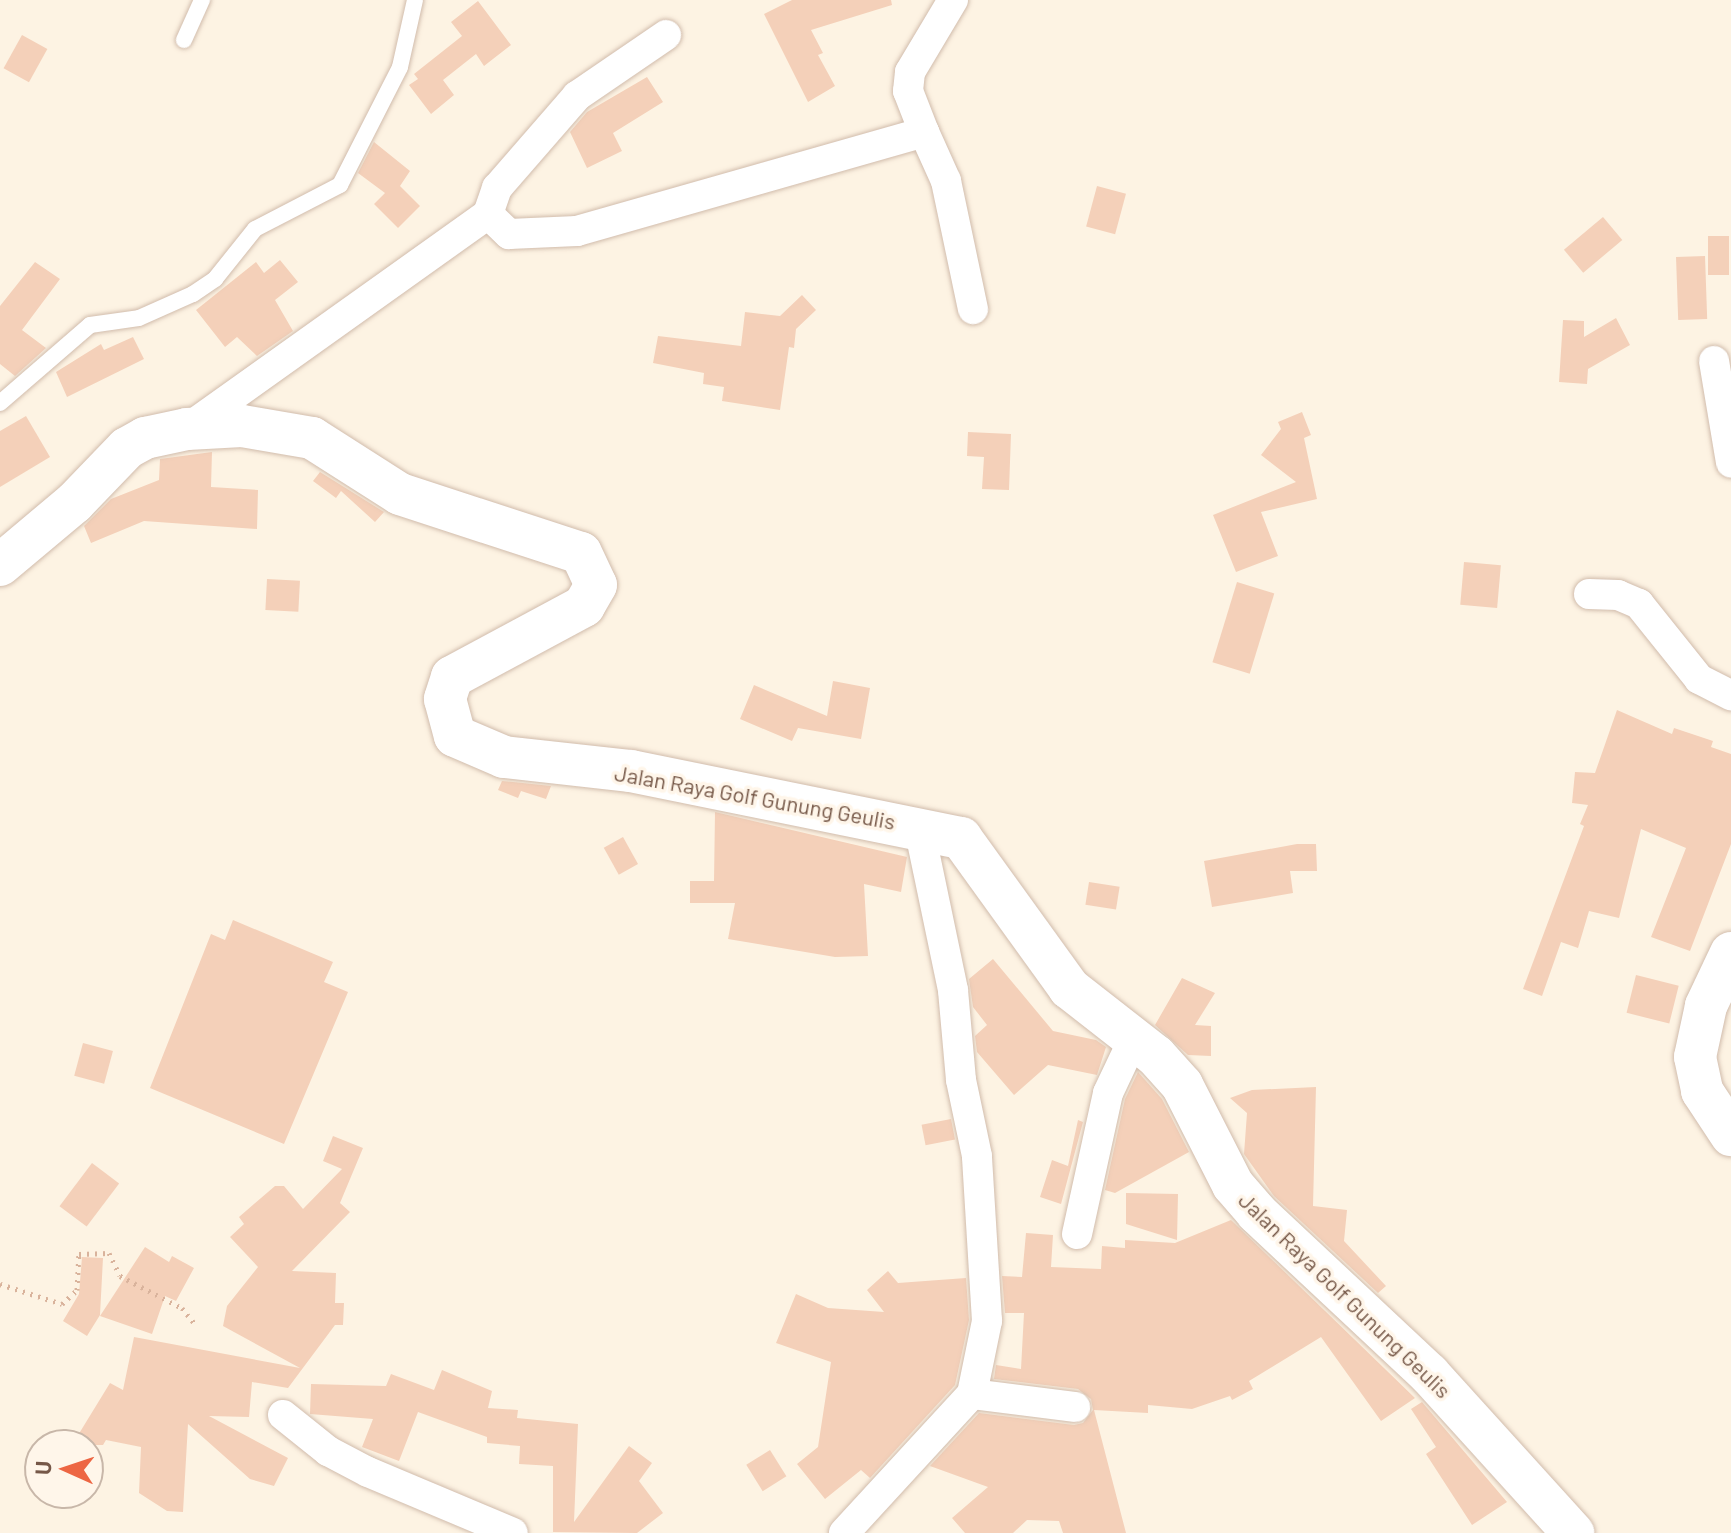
<!DOCTYPE html>
<style>
body{margin:0}
#map{position:relative;width:1731px;height:1533px;overflow:hidden;background:#fdf3e3;font-family:Barlow,sans-serif}
div>[style]{position:absolute}
[style*='--x']{left:calc(var(--x)*1px);top:calc(var(--y)*1px);width:calc(var(--w)*1px);rotate:calc(var(--a)*1deg)}
.building>*{inset:0;background:#f4d0b9;transform-origin:0 0}
.path>*{height:5px;margin-top:-2.5px;transform-origin:0;background:repeating-linear-gradient(90deg,#d9b39c 0 2px,transparent 0 8px)}
.roads{filter:drop-shadow(0 0 2px #d1bcac) drop-shadow(0 0 2px #d1bcac)}
.service>*{height:16px;margin:-8px;padding:0 8px;transform-origin:8px;border-radius:8px;background:#fff}
.minor>*{height:30px;margin:-15px;padding:0 15px;transform-origin:15px;border-radius:15px;background:#fff}
.secondary>*{height:42px;margin:-21px;padding:0 21px;transform-origin:21px;border-radius:21px;background:#fff}
span{translate:-50% -50%;white-space:nowrap;text-align:center;line-height:1.15;-webkit-text-stroke:7px #fff6ea;paint-order:stroke}
.street-label{font-size:22px;color:#765848}
.north{position:absolute;left:24px;top:1429px;width:80px;height:80px;box-sizing:border-box;background:#fff6ea;border:2px solid #c8b7a9;border-radius:50%;rotate:273deg;font-size:22px;font-weight:700;line-height:32px;text-align:center;color:#765848}
.north::after{content:'';display:block;margin:auto;width:28px;height:36px;background:#ed6643;clip-path:polygon(50% 0,100% 100%,50% 72%,0 100%)}
</style>
<div id="map">
<div class="building">
<div style="clip-path:polygon(792px 0,891px 0,892px 5px,811px 30px,823px 53px,818px 55px,835px 86px,808px 102px,764px 14px)"></div>
<div style="clip-path:polygon(478px 1px,511px 45px,484px 66px,476px 54px,443px 80px,454px 95px,431px 114px,409px 85px,418px 79px,414px 74px,462px 36px,451px 22px)"></div>
<div style="left:22px;top:35px;width:29px;height:38px;rotate:29deg"></div>
<div style="clip-path:polygon(647px 77px,663px 102px,613px 133px,622px 151px,587px 168px,570px 132px,587px 112px)"></div>
<div style="clip-path:polygon(374px 142px,410px 171px,400px 186px,420px 206px,398px 228px,374px 204px,385px 193px,358px 173px)"></div>
<div style="left:1097px;top:186px;width:30px;height:42px;rotate:15deg"></div>
<div style="left:1603px;top:217px;width:30px;height:51px;rotate:50deg"></div>
<div style="left:1708px;top:236px;width:21px;height:39px"></div>
<div style="left:1705px;top:256px;width:63px;height:29px;rotate:88deg"></div>
<div style="clip-path:polygon(280px 260px,298px 282px,275px 300px,293px 331px,257px 356px,237px 337px,225px 347px,196px 310px,256px 262px,264px 273px)"></div>
<div style="clip-path:polygon(35px 262px,60px 279px,22px 330px,46px 348px,15px 376px,0 364px,0 306px)"></div>
<div style="clip-path:polygon(802px 295px,816px 310px,796px 329px,794px 348px,789px 347px,780px 410px,722px 401px,724px 387px,703px 384px,704px 373px,653px 363px,658px 336px,741px 346px,745px 312px,780px 316px)"></div>
<div style="clip-path:polygon(1616px 318px,1630px 345px,1588px 369px,1587px 384px,1559px 382px,1563px 320px,1584px 321px,1584px 337px)"></div>
<div style="clip-path:polygon(133px 337px,144px 359px,67px 397px,56px 372px,101px 344px,104px 350px)"></div>
<div style="clip-path:polygon(1302px 412px,1311px 435px,1304px 438px,1317px 499px,1261px 512px,1278px 556px,1236px 572px,1213px 515px,1296px 482px,1261px 455px,1281px 429px,1278px 422px)"></div>
<div style="clip-path:polygon(26px 416px,50px 457px,0 487px,0 431px)"></div>
<div style="clip-path:polygon(968px 432px,1011px 434px,1009px 490px,982px 489px,984px 457px,967px 456px)"></div>
<div style="clip-path:polygon(212px 452px,211px 487px,258px 490px,257px 529px,144px 521px,91px 543px,84px 526px,111px 499px,159px 480px,160px 459px)"></div>
<div style="clip-path:polygon(320px 472px,384px 512px,375px 522px,341px 491px,336px 498px,313px 481px)"></div>
<div style="left:1464px;top:562px;width:37px;height:43px;rotate:5deg"></div>
<div style="left:267px;top:579px;width:33px;height:31px;rotate:3deg"></div>
<div style="left:1237px;top:582px;width:39px;height:84px;rotate:17deg"></div>
<div style="clip-path:polygon(833px 681px,870px 688px,861px 739px,798px 728px,792px 741px,740px 719px,754px 685px,827px 716px)"></div>
<div style="clip-path:polygon(1617px 710px,1672px 734px,1674px 728px,1713px 741px,1711px 747px,1731px 754px,1731px 844px,1690px 951px,1651px 937px,1686px 848px,1641px 829px,1619px 918px,1589px 911px,1578px 948px,1561px 942px,1542px 996px,1523px 989px,1584px 826px,1580px 824px,1588px 805px,1572px 803px,1575px 772px,1595px 773px)"></div>
<div style="clip-path:polygon(502px 781px,551px 786px,546px 799px,521px 791px,518px 798px,498px 790px)"></div>
<div style="clip-path:polygon(715px 812px,907px 857px,901px 892px,864px 884px,868px 956px,835px 957px,728px 939px,735px 903px,690px 903px,690px 881px,714px 881px)"></div>
<div style="left:623px;top:837px;width:31px;height:22px;rotate:61deg"></div>
<div style="clip-path:polygon(1297px 844px,1316px 844px,1317px 871px,1290px 871px,1293px 893px,1212px 907px,1204px 861px)"></div>
<div style="left:1089px;top:882px;width:31px;height:23px;rotate:9deg"></div>
<div style="clip-path:polygon(233px 920px,333px 962px,324px 982px,348px 992px,284px 1144px,150px 1088px,211px 934px,225px 940px)"></div>
<div style="clip-path:polygon(993px 959px,1053px 1031px,1096px 1040px,1106px 1047px,1097px 1075px,1048px 1065px,1014px 1095px,977px 1052px,975px 1036px,987px 1025px,973px 1007px,969px 979px)"></div>
<div style="left:1636px;top:975px;width:44px;height:39px;rotate:14deg"></div>
<div style="clip-path:polygon(1182px 978px,1215px 993px,1195px 1025px,1211px 1026px,1211px 1056px,1188px 1055px,1155px 1025px)"></div>
<div style="left:83px;top:1043px;width:31px;height:34px;rotate:15deg"></div>
<div style="clip-path:polygon(1138px 1072px,1162px 1099px,1189px 1152px,1115px 1193px,1105px 1190px,1125px 1099px)"></div>
<div style="clip-path:polygon(1316px 1087px,1313px 1206px,1347px 1210px,1344px 1241px,1386px 1286px,1378px 1293px,1274px 1196px,1244px 1154px,1247px 1113px,1230px 1098px,1252px 1090px)"></div>
<div style="left:951px;top:1119px;width:21px;height:30px;rotate:79deg"></div>
<div style="clip-path:polygon(1078px 1120px,1083px 1122px,1061px 1204px,1040px 1197px,1052px 1160px,1068px 1166px)"></div>
<div style="clip-path:polygon(333px 1136px,363px 1148px,340px 1203px,350px 1212px,292px 1271px,336px 1273px,335px 1303px,344px 1303px,343px 1325px,335px 1325px,288px 1388px,252px 1382px,249px 1417px,209px 1416px,288px 1458px,274px 1486px,250px 1479px,188px 1424px,183px 1512px,167px 1511px,139px 1493px,141px 1447px,106px 1440px,103px 1445px,72px 1445px,110px 1383px,123px 1390px,134px 1337px,300px 1368px,223px 1326px,227px 1306px,258px 1267px,230px 1237px,244px 1224px,239px 1217px,275px 1186px,284px 1186px,303px 1209px,342px 1169px,323px 1161px)"></div>
<div style="left:92px;top:1163px;width:34px;height:54px;rotate:37deg"></div>
<div style="clip-path:polygon(1126px 1193px,1178px 1194px,1177px 1240px,1126px 1224px)"></div>
<div style="clip-path:polygon(1231px 1220px,1415px 1398px,1381px 1421px,1321px 1337px,1249px 1381px,1253px 1389px,1232px 1400px,1230px 1396px,1192px 1409px,1148px 1405px,1148px 1413px,1094px 1410px,1126px 1533px,1063px 1533px,1059px 1521px,1027px 1520px,1013px 1533px,965px 1533px,952px 1518px,988px 1487px,930px 1466px,979px 1413px,1074px 1425px,1083px 1423px,1093px 1410px,1091px 1399px,1078px 1389px,994px 1379px,996px 1365px,1021px 1369px,1024px 1313px,1005px 1313px,1002px 1276px,1022px 1277px,1026px 1233px,1053px 1235px,1051px 1267px,1101px 1269px,1102px 1246px,1125px 1248px,1125px 1240px,1175px 1243px)"></div>
<div style="clip-path:polygon(145px 1247px,169px 1262px,172px 1256px,194px 1268px,176px 1301px,165px 1296px,152px 1334px,100px 1316px)"></div>
<div style="clip-path:polygon(82px 1257px,103px 1258px,100px 1315px,87px 1336px,63px 1321px,79px 1294px)"></div>
<div style="clip-path:polygon(888px 1271px,898px 1283px,966px 1278px,969px 1320px,955px 1385px,870px 1478px,861px 1470px,825px 1499px,797px 1464px,818px 1447px,831px 1362px,776px 1343px,796px 1294px,828px 1308px,884px 1312px,867px 1290px)"></div>
<div style="clip-path:polygon(442px 1370px,492px 1391px,488px 1408px,518px 1410px,517px 1418px,578px 1424px,574px 1522px,629px 1446px,652px 1463px,639px 1481px,663px 1513px,637px 1533px,553px 1532px,553px 1466px,519px 1464px,520px 1446px,487px 1443px,487px 1437px,418px 1412px,399px 1461px,362px 1447px,373px 1419px,310px 1414px,311px 1384px,386px 1386px,391px 1374px,434px 1390px)"></div>
<div style="clip-path:polygon(1422px 1402px,1507px 1502px,1472px 1525px,1426px 1454px,1436px 1447px,1411px 1409px)"></div>
<div style="left:770px;top:1450px;width:31px;height:28px;rotate:58deg"></div>
</div>
<div class="path">
<div style="--x:0;--y:1284;--w:65;--a:17.9"></div>
<div style="--x:62;--y:1304;--w:21;--a:-43"></div>
<div style="--x:77;--y:1290;--w:36;--a:-87"></div>
<div style="--x:79;--y:1254;--w:30;--a:-2"></div>
<div style="--x:109;--y:1253;--w:25;--a:64"></div>
<div style="--x:120;--y:1276;--w:70;--a:27.3"></div>
<div style="--x:182;--y:1308;--w:22;--a:51"></div>
</div>
<div class="roads">
<div class="service">
<div style="--x:184;--y:40;--w:44;--a:-65.8"></div>
<div style="--x:0;--y:403;--w:119;--a:-40.9"></div>
<div style="--x:90;--y:325;--w:49;--a:-8.1"></div>
<div style="--x:139;--y:318;--w:59;--a:-24"></div>
<div style="--x:193;--y:294;--w:27;--a:-34"></div>
<div style="--x:215;--y:279;--w:64;--a:-51.3"></div>
<div style="--x:255;--y:229;--w:96;--a:-27.4"></div>
<div style="--x:340;--y:185;--w:132;--a:-63"></div>
<div style="--x:400;--y:67;--w:69;--a:-77.4"></div>
</div>
<div class="minor">
<div style="--x:924;--y:132;--w:44;--a:-111.3"></div>
<div style="--x:908;--y:91;--w:19;--a:-84"></div>
<div style="--x:910;--y:72;--w:84;--a:-59.2"></div>
<div style="--x:488;--y:214;--w:29;--a:44"></div>
<div style="--x:509;--y:234;--w:68;--a:-2.5"></div>
<div style="--x:577;--y:231;--w:361;--a:-15.9"></div>
<div style="--x:924;--y:132;--w:54;--a:65.8"></div>
<div style="--x:946;--y:181;--w:131;--a:78.1"></div>
<div style="--x:1714;--y:361;--w:103;--a:80.5"></div>
<div style="--x:188;--y:428;--w:369;--a:-35.5"></div>
<div style="--x:488;--y:214;--w:28;--a:-71"></div>
<div style="--x:497;--y:188;--w:122;--a:-49"></div>
<div style="--x:577;--y:96;--w:108;--a:-34.4"></div>
<div style="--x:1589;--y:594;--w:29;--a:2"></div>
<div style="--x:1618;--y:595;--w:23;--a:23"></div>
<div style="--x:1639;--y:604;--w:96;--a:51.3"></div>
<div style="--x:1699;--y:679;--w:36;--a:27"></div>
<div style="--x:1077;--y:1234;--w:144;--a:-77.6"></div>
<div style="--x:1108;--y:1093;--w:61;--a:-64.7"></div>
<div style="--x:972;--y:1394;--w:104;--a:7.2"></div>
<div style="--x:283;--y:1415;--w:58;--a:38.7"></div>
<div style="--x:328;--y:1451;--w:45;--a:27.7"></div>
<div style="--x:368;--y:1472;--w:157;--a:22.8"></div>
<div style="--x:844;--y:1533;--w:189;--a:-47.4"></div>
<div style="--x:972;--y:1394;--w:75;--a:-78.4"></div>
<div style="--x:987;--y:1321;--w:165;--a:-93.5"></div>
<div style="--x:977;--y:1156;--w:78;--a:-101.9"></div>
<div style="--x:961;--y:1080;--w:90;--a:-95.1"></div>
<div style="--x:953;--y:990;--w:167;--a:-101.8"></div>
</div>
<div class="secondary">
<div style="--x:0;--y:565;--w:97;--a:-40"></div>
<div style="--x:74;--y:503;--w:76;--a:-46.1"></div>
<div style="--x:127;--y:448;--w:21;--a:-29"></div>
<div style="--x:145;--y:438;--w:43;--a:-12.1"></div>
<div style="--x:187;--y:429;--w:55;--a:-3.1"></div>
<div style="--x:242;--y:426;--w:71;--a:9.7"></div>
<div style="--x:312;--y:438;--w:104;--a:32.5"></div>
<div style="--x:400;--y:494;--w:190;--a:18.1"></div>
<div style="--x:581;--y:553;--w:35;--a:65"></div>
<div style="--x:596;--y:585;--w:24;--a:120"></div>
<div style="--x:584;--y:606;--w:150;--a:151.7"></div>
<div style="--x:452;--y:677;--w:23;--a:108"></div>
<div style="--x:445;--y:699;--w:38;--a:75"></div>
<div style="--x:455;--y:736;--w:53;--a:23.2"></div>
<div style="--x:504;--y:757;--w:128;--a:6.3"></div>
<div style="--x:631;--y:771;--w:337;--a:11.5"></div>
<div style="--x:961;--y:838;--w:185;--a:54.2"></div>
<div style="--x:1069;--y:988;--w:110;--a:38"></div>
<div style="--x:1156;--y:1056;--w:39;--a:48"></div>
<div style="--x:1182;--y:1085;--w:112;--a:63"></div>
<div style="--x:1233;--y:1185;--w:37;--a:49"></div>
<div style="--x:1257;--y:1213;--w:236;--a:43.1"></div>
<div style="--x:1429;--y:1374;--w:215;--a:47.8"></div>
<div style="--x:1731;--y:953;--w:59;--a:115.3"></div>
<div style="--x:1706;--y:1006;--w:52;--a:102.2"></div>
<div style="--x:1695;--y:1057;--w:35;--a:78"></div>
<div style="--x:1702;--y:1091;--w:53;--a:56.6"></div>
</div>
</div>
<div class="street-label">
<span style="left:755px;top:797px;rotate:10deg">Jalan Raya Golf Gunung Geulis</span>
<span style="left:1345px;top:1295px;rotate:44deg">Jalan Raya Golf Gunung Geulis</span>
</div>
<div class="north">U</div>
</div>
